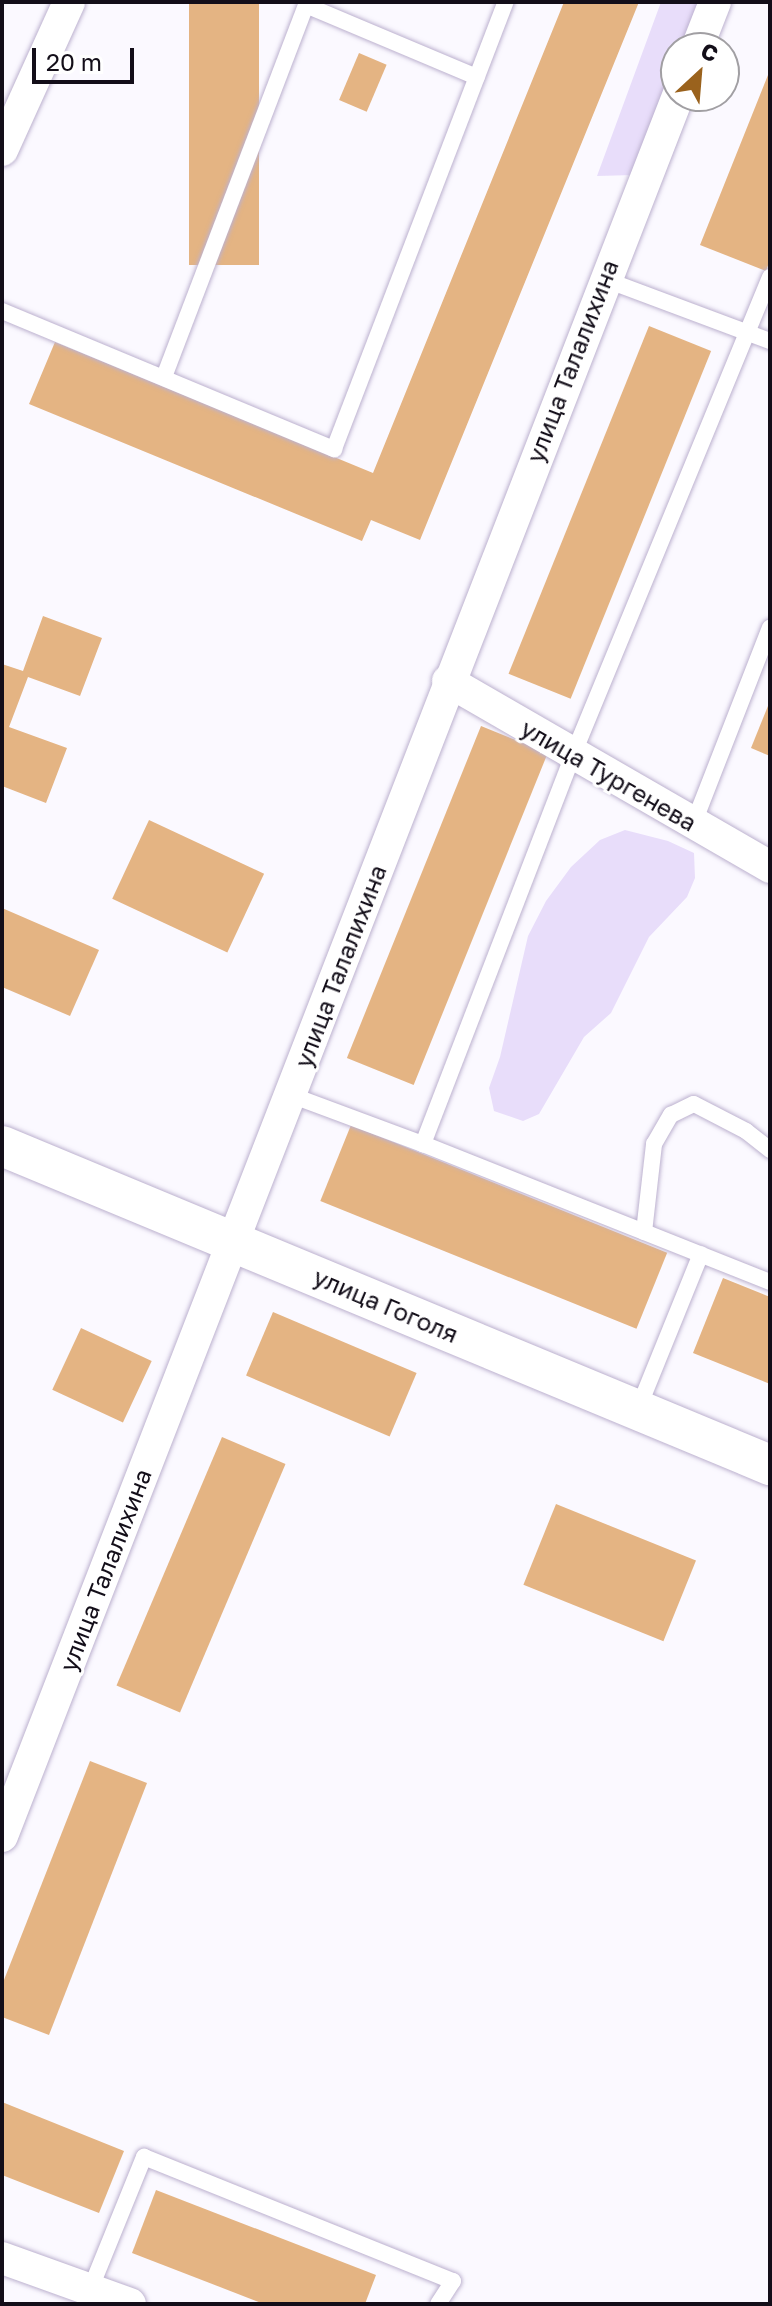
<!DOCTYPE html>
<meta charset="utf-8">
<style>
body{margin:0}
#map{position:relative;width:772px;height:2306px;overflow:hidden;background:#fbf9ff;font-family:"Golos Text",sans-serif}
div>[style]{position:absolute}
[style*='--x']{left:calc(var(--x)*1px);top:calc(var(--y)*1px);width:calc(var(--w)*1px);rotate:calc(var(--a)*1deg)}
.green>*{inset:0;background:#e8ddfa}
.building>*{inset:0;background:#e4b483;transform-origin:0 0}
.roads{filter:drop-shadow(0 0 2px #bcb1cf) drop-shadow(0 0 2px #bcb1cf)}
.service>*{height:16px;margin:-8px;padding:0 8px;transform-origin:8px;border-radius:8px;background:#fff}
.minor>*{height:32px;margin:-16px;padding:0 16px;transform-origin:16px;border-radius:16px;background:#fff}
.tertiary>*{height:40px;margin:-20px;padding:0 20px;transform-origin:20px;border-radius:20px;background:#fff}
span{translate:-50% -50%;white-space:nowrap;text-align:center;line-height:1.15;-webkit-text-stroke:6px #fff;paint-order:stroke}
.street-label{font-size:24px;color:#130e19}
.frame{position:absolute;inset:0;border:4px solid #130e19;pointer-events:none}
.north{position:absolute;left:660px;top:32px;width:80px;height:80px;box-sizing:border-box;background:#fff;border:2px solid #a19fa3;border-radius:50%;rotate:26deg;font-size:22px;font-weight:700;line-height:32px;text-align:center;color:#130e19}
.north::after{content:'';display:block;margin:auto;width:28px;height:36px;background:#9a621d;clip-path:polygon(50% 0,100% 100%,50% 72%,0 100%)}
.scale{position:absolute;left:32px;top:48px;width:102px;height:36px;box-sizing:border-box;border:4px solid #130e19;border-top:0;padding-left:10px;font-size:24px;line-height:28px;white-space:nowrap;color:#130e19;-webkit-text-stroke:6px #fff;paint-order:stroke}
</style>
<div id="map">
<div class="green">
<div style="clip-path:polygon(661px 2px,699px 2px,681px 48px,676px 48px,676px 62px,633px 175px,597px 176px)"></div>
<div style="clip-path:polygon(625px 830px,668px 841px,694px 853px,695px 878px,687px 897px,649px 937px,611px 1013px,584px 1037px,539px 1114px,523px 1121px,494px 1111px,489px 1088px,500px 1057px,528px 936px,546px 901px,571px 867px,600px 840px)"></div>
</div>
<div class="building">
<div style="left:189px;top:2px;width:70px;height:263px"></div>
<div style="clip-path:polygon(564px 2px,639px 2px,420px 540px,371px 520px,362px 541px,29px 404px,55px 342px,373px 473px)"></div>
<div style="left:359px;top:53px;width:30px;height:51px;rotate:23deg"></div>
<div style="clip-path:polygon(770px 70px,770px 260px,766px 271px,700px 245px)"></div>
<div style="left:649px;top:326px;width:67px;height:375px;rotate:22deg"></div>
<div style="clip-path:polygon(43px 616px,102px 638px,80px 696px,28px 677px,9px 727px,67px 748px,46px 803px,2px 786px,2px 664px,23px 671px)"></div>
<div style="clip-path:polygon(770px 701px,770px 756px,751px 748px)"></div>
<div style="left:481px;top:726px;width:72px;height:358px;rotate:22deg"></div>
<div style="left:149px;top:820px;width:127px;height:87px;rotate:25deg"></div>
<div style="clip-path:polygon(2px 908px,99px 950px,70px 1016px,2px 987px)"></div>
<div style="left:351px;top:1125px;width:341px;height:82px;rotate:22deg"></div>
<div style="clip-path:polygon(723px 1278px,770px 1297px,770px 1384px,693px 1353px)"></div>
<div style="left:273px;top:1312px;width:156px;height:69px;rotate:23deg"></div>
<div style="left:81px;top:1328px;width:78px;height:68px;rotate:25deg"></div>
<div style="left:222px;top:1437px;width:69px;height:270px;rotate:23deg"></div>
<div style="left:556px;top:1504px;width:151px;height:87px;rotate:22deg"></div>
<div style="clip-path:polygon(90px 1761px,147px 1783px,49px 2035px,2px 2017px,2px 1985px)"></div>
<div style="clip-path:polygon(2px 2102px,124px 2151px,99px 2213px,2px 2175px)"></div>
<div style="clip-path:polygon(156px 2190px,376px 2275px,365px 2304px,264px 2304px,132px 2253px)"></div>
</div>
<div class="roads">
<div class="service">
<div style="--x:308;--y:6;--w:183;--a:22.8"></div>
<div style="--x:770;--y:277;--w:517;--a:112.4"></div>
<div style="--x:573;--y:755;--w:417;--a:111.1"></div>
<div style="--x:423;--y:1144;--w:373;--a:21.7"></div>
<div style="--x:604;--y:279;--w:177;--a:20.5"></div>
<div style="--x:2;--y:311;--w:360;--a:22.6"></div>
<div style="--x:334;--y:449;--w:479;--a:-69"></div>
<div style="--x:164;--y:377;--w:401;--a:-69.1"></div>
<div style="--x:693;--y:825;--w:212;--a:-68.7"></div>
<div style="--x:291;--y:1095;--w:141;--a:20.4"></div>
<div style="--x:644;--y:1232;--w:89;--a:-83.5"></div>
<div style="--x:654;--y:1144;--w:34;--a:-60"></div>
<div style="--x:671;--y:1115;--w:25;--a:-26"></div>
<div style="--x:694;--y:1104;--w:59;--a:27.4"></div>
<div style="--x:746;--y:1131;--w:31;--a:38"></div>
<div style="--x:638;--y:1409;--w:167;--a:-67.9"></div>
<div style="--x:90;--y:2290;--w:144;--a:-67.9"></div>
<div style="--x:144;--y:2157;--w:333;--a:21.9"></div>
<div style="--x:453;--y:2281;--w:27;--a:123"></div>
</div>
<div class="minor">
<div style="--x:697;--y:48;--w:49;--a:-68.6"></div>
<div style="--x:2;--y:150;--w:162;--a:-65.6"></div>
<div style="--x:448;--y:681;--w:372;--a:30"></div>
<div style="--x:2;--y:1836;--w:1867;--a:-68.77"></div>
<div style="--x:2;--y:2258;--w:136;--a:19.8"></div>
</div>
<div class="tertiary">
<div style="--x:2;--y:1146;--w:832;--a:22.56"></div>
</div>
</div>
<div class="street-label">
<span style="left:572px;top:361px;rotate:-69deg">улица Талалихина</span>
<span style="left:609px;top:775px;rotate:30deg">улица Тургенева</span>
<span style="left:340px;top:966px;rotate:-69deg">улица Талалихина</span>
<span style="left:386px;top:1305px;rotate:23deg">улица Гоголя</span>
<span style="left:105px;top:1570px;rotate:-69deg">улица Талалихина</span>
</div>
<div class="frame"></div>
<div class="north">С</div>
<div class="scale">20 m</div>
</div>
